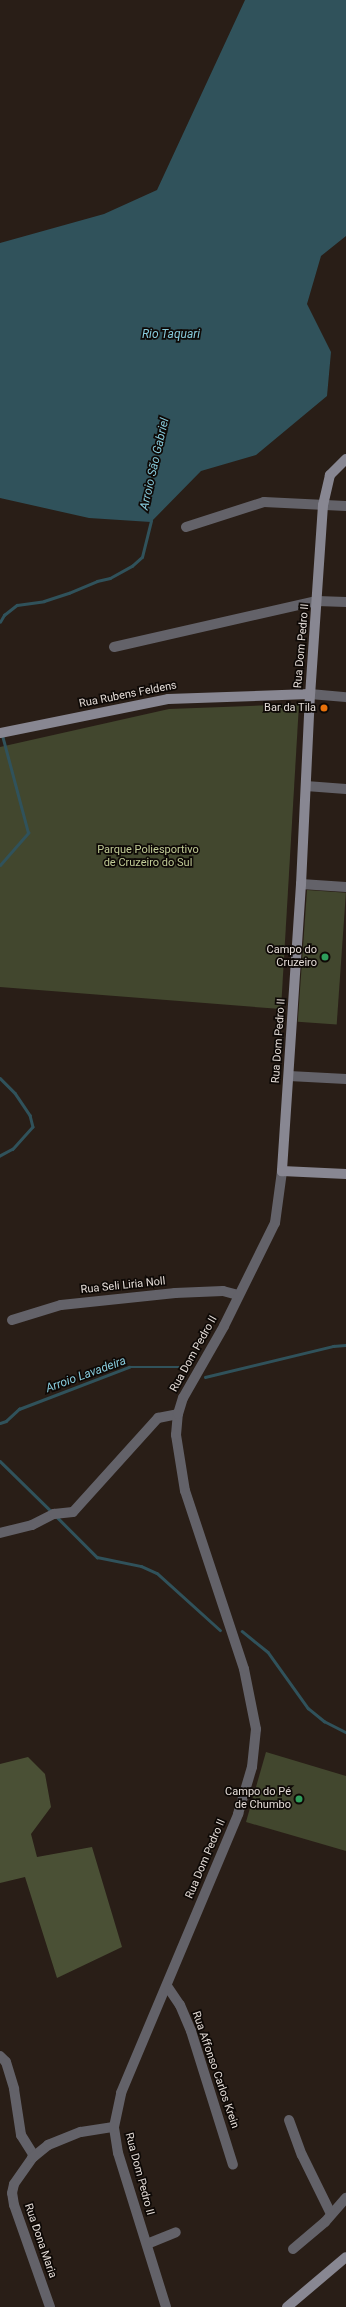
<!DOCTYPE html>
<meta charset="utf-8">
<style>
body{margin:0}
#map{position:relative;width:346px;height:2307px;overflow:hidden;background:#291e17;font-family:Roboto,sans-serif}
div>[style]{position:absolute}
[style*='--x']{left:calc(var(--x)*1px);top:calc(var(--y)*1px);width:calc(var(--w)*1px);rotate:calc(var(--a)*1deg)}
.green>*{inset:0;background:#42472e;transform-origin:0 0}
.forest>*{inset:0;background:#4a5035}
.water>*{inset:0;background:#30525b}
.stream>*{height:2.5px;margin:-1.25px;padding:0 1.25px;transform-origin:1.25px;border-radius:1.25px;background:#30525b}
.minor>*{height:10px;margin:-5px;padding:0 5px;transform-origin:5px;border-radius:5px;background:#636269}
.tertiary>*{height:10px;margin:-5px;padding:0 5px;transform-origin:5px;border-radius:5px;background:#636269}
.secondary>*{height:10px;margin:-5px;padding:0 5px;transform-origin:5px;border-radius:5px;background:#888792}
.dots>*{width:11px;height:11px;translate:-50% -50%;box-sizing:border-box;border:2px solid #0e0906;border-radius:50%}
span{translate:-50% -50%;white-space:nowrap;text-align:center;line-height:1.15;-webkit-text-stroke:3.5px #0e0906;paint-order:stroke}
.street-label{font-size:11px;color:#e4dcd7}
.poi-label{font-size:11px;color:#e4dcd7}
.right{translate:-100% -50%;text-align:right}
.park-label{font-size:11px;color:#c0cb96}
.water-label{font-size:12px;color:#87cadb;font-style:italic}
</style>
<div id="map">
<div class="green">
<div style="clip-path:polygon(299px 704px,281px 1009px,0 987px,0 747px,169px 709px)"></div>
<div style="left:307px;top:890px;width:39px;height:132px;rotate:4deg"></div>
<div style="clip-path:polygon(266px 1752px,346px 1776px,346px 1851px,246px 1822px)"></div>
</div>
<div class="forest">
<div style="clip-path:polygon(28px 1757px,45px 1774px,51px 1807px,31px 1834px,37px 1857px,92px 1847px,122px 1947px,57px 1978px,25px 1877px,0 1883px,0 1764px)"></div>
</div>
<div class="water">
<div style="clip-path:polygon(245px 0,346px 0,346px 236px,321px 256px,307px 304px,331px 352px,327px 396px,256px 455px,201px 471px,151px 522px,89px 518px,0 498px,0 243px,104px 214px,157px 190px)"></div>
</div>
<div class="stream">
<div style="--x:0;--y:622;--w:8;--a:-60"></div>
<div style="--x:4;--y:615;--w:16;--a:-38"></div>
<div style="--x:17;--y:605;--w:27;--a:-8"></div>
<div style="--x:44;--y:601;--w:26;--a:-18"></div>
<div style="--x:69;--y:593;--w:30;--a:-23"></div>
<div style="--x:97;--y:581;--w:13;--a:-13"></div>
<div style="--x:110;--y:578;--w:25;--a:-29"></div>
<div style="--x:132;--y:566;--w:13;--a:-42"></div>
<div style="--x:142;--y:557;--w:37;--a:-76"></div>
<div style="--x:0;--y:865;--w:43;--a:-48.8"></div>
<div style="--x:28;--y:833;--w:101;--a:-104.9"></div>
<div style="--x:0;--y:1078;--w:21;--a:45"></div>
<div style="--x:15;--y:1093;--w:27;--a:56"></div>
<div style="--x:30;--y:1115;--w:12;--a:76"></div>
<div style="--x:33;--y:1127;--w:30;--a:132"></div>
<div style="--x:13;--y:1149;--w:15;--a:152"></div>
<div style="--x:205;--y:1377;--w:132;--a:-13.6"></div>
<div style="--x:333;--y:1346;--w:13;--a:-4"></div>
<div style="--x:0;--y:1423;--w:6;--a:-18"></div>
<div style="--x:6;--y:1421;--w:18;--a:-43"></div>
<div style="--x:19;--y:1409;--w:118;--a:-20.9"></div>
<div style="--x:129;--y:1367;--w:56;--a:0"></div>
<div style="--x:0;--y:1461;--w:73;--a:44.4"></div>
<div style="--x:57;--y:1517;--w:57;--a:45"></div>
<div style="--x:97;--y:1557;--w:45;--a:11.6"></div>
<div style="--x:141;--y:1566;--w:17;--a:24"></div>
<div style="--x:157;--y:1573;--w:85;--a:42.1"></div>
<div style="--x:242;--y:1631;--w:33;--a:39"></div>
<div style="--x:268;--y:1652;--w:69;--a:54.5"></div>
<div style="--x:308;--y:1708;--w:21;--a:39"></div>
<div style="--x:324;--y:1721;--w:25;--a:27"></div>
</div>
<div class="minor">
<div style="--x:186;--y:527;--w:82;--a:-17.8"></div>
<div style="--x:264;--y:502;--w:82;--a:2.8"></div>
<div style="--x:114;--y:647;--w:208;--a:-12.8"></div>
<div style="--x:317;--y:601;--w:29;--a:2"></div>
<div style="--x:301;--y:884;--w:45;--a:3.8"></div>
<div style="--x:289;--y:1076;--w:57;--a:3"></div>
<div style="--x:12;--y:1320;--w:51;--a:-17"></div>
<div style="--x:61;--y:1305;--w:115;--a:-6"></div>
<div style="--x:175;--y:1293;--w:48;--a:-2.4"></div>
<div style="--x:223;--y:1291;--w:16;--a:15"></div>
<div style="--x:0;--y:1533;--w:33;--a:-14"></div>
<div style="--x:32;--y:1525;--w:25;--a:-27"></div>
<div style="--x:54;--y:1514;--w:19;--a:-6"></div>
<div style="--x:73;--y:1512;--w:127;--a:-47.9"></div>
<div style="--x:158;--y:1418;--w:20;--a:-11"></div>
<div style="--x:167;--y:1986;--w:23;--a:56"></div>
<div style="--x:180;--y:2005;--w:28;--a:67"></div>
<div style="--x:191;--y:2031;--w:140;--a:72.6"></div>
<div style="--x:0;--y:2056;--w:8;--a:45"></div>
<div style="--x:6;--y:2062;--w:28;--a:73"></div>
<div style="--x:14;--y:2089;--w:47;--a:81.3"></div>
<div style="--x:21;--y:2135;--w:25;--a:58"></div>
<div style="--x:289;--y:2120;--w:37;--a:70"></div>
<div style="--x:302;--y:2155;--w:66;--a:63.8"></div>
<div style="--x:147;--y:2244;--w:31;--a:-22"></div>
<div style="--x:293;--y:2249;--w:42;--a:-40.2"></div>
<div style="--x:325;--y:2222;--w:32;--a:-49"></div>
<div style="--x:50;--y:2307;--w:108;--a:-109.4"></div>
<div style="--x:14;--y:2205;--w:12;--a:-99"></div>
<div style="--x:12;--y:2193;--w:9;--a:-77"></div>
<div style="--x:14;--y:2184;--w:32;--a:-55"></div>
<div style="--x:32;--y:2158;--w:21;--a:-39"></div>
<div style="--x:48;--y:2145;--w:35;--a:-22"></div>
<div style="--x:81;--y:2132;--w:33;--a:-9"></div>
<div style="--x:166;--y:2307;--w:161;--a:-107.3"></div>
<div style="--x:118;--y:2153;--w:26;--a:-99"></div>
<div style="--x:114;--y:2127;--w:35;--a:-78"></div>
<div style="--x:121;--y:2093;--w:303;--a:-67.2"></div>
<div style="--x:238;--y:1814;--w:49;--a:-73.4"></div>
<div style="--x:252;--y:1767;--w:38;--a:-84"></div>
<div style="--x:256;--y:1729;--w:61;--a:-101.3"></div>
<div style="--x:244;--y:1669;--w:188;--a:-108.3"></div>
<div style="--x:185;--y:1491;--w:57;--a:-99.1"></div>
<div style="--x:176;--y:1435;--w:21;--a:-85"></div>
<div style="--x:178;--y:1414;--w:17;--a:-73"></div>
<div style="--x:183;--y:1398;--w:83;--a:-60.3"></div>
<div style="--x:224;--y:1326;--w:115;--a:-63.7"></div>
<div style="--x:275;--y:1223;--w:52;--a:-82.3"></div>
</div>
<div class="tertiary">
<div style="--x:310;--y:694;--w:36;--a:5"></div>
<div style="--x:306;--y:786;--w:40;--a:4.3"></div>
</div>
<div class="secondary">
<div style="--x:346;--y:459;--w:23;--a:135"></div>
<div style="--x:330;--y:475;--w:31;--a:103"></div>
<div style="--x:323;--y:505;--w:189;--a:93.9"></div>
<div style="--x:310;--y:694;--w:190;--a:92.7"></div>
<div style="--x:301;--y:884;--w:288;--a:93.8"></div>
<div style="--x:282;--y:1171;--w:64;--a:2.7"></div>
<div style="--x:0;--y:733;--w:171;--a:-11.4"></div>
<div style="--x:168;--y:699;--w:142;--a:-2"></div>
<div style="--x:287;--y:2307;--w:77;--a:-40.3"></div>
</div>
<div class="dots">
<div style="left:324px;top:708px;background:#e8710a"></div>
<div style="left:325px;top:957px;background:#2e9e5b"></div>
<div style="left:299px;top:1799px;background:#2e9e5b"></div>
</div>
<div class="street-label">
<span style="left:302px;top:646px;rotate:-85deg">Rua Dom Pedro II</span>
<span style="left:128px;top:695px;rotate:-11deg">Rua Rubens Feldens</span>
<span style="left:279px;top:1041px;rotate:-86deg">Rua Dom Pedro II</span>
<span style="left:123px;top:1286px;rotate:-6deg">Rua Seli Liria Noll</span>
<span style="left:194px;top:1354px;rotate:-61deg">Rua Dom Pedro II</span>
<span style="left:206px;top:1859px;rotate:-67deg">Rua Dom Pedro II</span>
<span style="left:215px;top:2070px;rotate:71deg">Rua Affonso Carlos Krein</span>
<span style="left:139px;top:2174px;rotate:75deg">Rua Dom Pedro II</span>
<span style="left:40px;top:2241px;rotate:71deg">Rua Dona Maria</span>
</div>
<div class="poi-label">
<span class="right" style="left:316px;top:708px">Bar da Tila</span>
<span class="right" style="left:317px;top:957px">Campo do<br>Cruzeiro</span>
<span class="right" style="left:291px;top:1799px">Campo do Pé<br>de Chumbo</span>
</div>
<div class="park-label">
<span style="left:148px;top:857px">Parque Poliesportivo<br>de Cruzeiro do Sul</span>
</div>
<div class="water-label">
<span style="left:171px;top:335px">Rio Taquari</span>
<span style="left:155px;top:464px;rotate:-77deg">Arroio São Gabriel</span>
<span style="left:86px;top:1375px;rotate:-20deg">Arroio Lavadeira</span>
</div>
</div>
